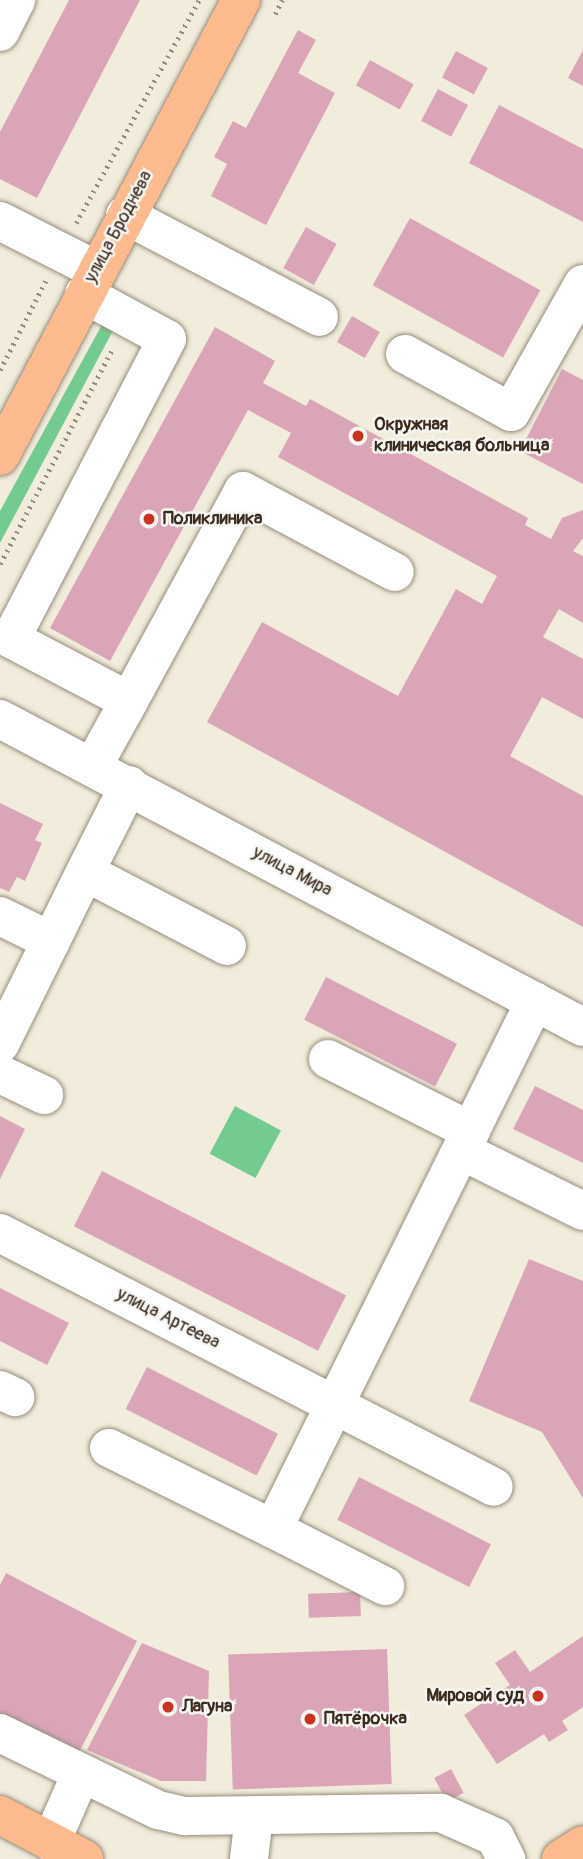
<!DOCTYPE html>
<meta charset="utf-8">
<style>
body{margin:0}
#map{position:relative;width:583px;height:1859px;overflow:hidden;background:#f1ecdb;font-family:Pangolin,sans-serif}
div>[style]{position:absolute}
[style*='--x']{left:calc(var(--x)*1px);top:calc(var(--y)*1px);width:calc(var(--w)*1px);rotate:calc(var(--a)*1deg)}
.green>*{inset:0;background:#74cb91;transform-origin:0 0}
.building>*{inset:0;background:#dba5b8;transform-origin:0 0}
.path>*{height:4.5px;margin-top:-2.25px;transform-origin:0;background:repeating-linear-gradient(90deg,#968b7c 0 2px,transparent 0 7px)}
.roads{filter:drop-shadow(0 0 2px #968b7c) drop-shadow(0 0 2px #968b7c)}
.minor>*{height:38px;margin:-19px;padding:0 19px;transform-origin:19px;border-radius:19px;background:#fff}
.major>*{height:38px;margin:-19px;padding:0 19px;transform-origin:19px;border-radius:19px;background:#fcba8e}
.dots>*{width:19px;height:19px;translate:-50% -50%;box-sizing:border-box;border:4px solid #f6f6f2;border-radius:50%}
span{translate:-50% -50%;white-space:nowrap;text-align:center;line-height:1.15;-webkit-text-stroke:5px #f6f6f2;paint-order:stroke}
.street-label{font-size:18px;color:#3b2a1e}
.poi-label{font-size:18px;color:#3b2a1e;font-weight:700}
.left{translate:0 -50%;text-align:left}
.right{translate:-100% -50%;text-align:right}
</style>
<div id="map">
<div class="green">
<div style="clip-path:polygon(104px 321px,117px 323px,0 543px,0 511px)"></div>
<div style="left:235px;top:1106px;width:52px;height:54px;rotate:28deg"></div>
</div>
<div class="building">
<div style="clip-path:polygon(69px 0,140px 0,37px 198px,0 179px,0 132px)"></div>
<div style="clip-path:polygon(298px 30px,316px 40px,298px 73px,335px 93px,266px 225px,211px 196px,227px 164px,214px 157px,233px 121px,246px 128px)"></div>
<div style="clip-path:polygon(583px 50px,583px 86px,568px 78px)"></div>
<div style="left:456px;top:51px;width:36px;height:30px;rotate:28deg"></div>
<div style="left:370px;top:60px;width:50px;height:29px;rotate:29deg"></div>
<div style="left:438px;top:89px;width:34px;height:36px;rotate:28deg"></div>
<div style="clip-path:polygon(499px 105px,583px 149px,583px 222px,469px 163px)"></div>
<div style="left:410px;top:218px;width:149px;height:77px;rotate:29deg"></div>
<div style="left:306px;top:227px;width:35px;height:47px;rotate:29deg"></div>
<div style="left:352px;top:316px;width:32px;height:30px;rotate:30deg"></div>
<div style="clip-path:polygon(215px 327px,275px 361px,263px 383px,306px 406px,310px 399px,528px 518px,525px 525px,551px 539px,562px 518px,583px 510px,583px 538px,573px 551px,583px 556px,583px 623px,559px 609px,543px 637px,583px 659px,583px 719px,542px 697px,510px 756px,583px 796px,583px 927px,207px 722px,262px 622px,398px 696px,456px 589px,482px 604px,497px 576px,278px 457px,291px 433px,248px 410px,110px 661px,50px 628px)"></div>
<div style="clip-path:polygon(562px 369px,583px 380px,583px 484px,520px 451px)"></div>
<div style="clip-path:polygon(0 803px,43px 824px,35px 840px,42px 843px,25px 881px,17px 877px,9px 892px,0 888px)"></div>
<div style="left:326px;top:977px;width:147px;height:48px;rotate:27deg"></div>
<div style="clip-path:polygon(535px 1086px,583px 1110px,583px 1163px,513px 1129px)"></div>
<div style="clip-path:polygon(0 1116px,25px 1129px,0 1179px)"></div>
<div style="left:102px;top:1171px;width:274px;height:62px;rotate:27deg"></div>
<div style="clip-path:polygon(529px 1259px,583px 1281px,583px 1498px,542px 1432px,469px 1401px)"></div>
<div style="clip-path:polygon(0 1288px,69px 1323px,47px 1365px,0 1341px)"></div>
<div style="left:147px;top:1367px;width:147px;height:47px;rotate:27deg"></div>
<div style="left:359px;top:1477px;width:148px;height:48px;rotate:27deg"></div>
<div style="clip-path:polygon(6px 1573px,137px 1641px,77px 1756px,0 1716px,0 1585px)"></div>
<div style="left:360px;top:1592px;width:24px;height:52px;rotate:88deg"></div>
<div style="clip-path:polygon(583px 1636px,583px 1707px,562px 1721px,568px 1730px,549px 1742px,544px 1734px,497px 1764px,464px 1715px,510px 1685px,495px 1663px,515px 1650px,530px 1672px)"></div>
<div style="clip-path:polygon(142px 1643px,209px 1671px,206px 1781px,161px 1781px,87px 1750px)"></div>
<div style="left:387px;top:1649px;width:135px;height:159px;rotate:88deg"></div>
<div style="left:451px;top:1769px;width:27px;height:19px;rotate:62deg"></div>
</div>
<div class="path">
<div style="--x:275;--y:14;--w:16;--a:-63"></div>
<div style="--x:76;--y:223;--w:255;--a:-61.1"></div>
<div style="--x:0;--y:370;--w:101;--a:-62.9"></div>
<div style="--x:0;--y:564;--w:244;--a:-62.4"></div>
</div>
<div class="roads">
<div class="minor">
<div style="--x:0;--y:32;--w:36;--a:-63"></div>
<div style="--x:125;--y:215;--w:219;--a:27.7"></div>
<div style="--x:0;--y:221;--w:108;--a:27"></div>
<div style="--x:84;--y:294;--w:94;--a:28.5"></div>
<div style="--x:167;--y:339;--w:338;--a:117.5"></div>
<div style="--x:11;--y:639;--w:133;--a:27.7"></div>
<div style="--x:129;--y:701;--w:74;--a:119"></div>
<div style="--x:405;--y:354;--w:121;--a:28.7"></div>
<div style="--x:511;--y:412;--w:147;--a:-60.6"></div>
<div style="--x:129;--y:701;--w:239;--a:-61.5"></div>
<div style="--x:243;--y:491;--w:172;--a:28.1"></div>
<div style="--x:0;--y:719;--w:659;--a:27.85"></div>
<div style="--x:129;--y:785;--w:97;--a:116.8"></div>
<div style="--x:85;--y:872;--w:160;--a:27.5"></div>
<div style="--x:0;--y:916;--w:57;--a:26.1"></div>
<div style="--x:0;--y:1044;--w:192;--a:-63.7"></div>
<div style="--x:328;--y:1059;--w:160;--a:26.7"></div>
<div style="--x:0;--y:1074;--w:49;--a:25.5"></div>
<div style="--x:462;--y:1151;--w:135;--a:26.4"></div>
<div style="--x:0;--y:1233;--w:555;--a:27.21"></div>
<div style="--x:0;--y:1390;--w:17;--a:25"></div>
<div style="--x:109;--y:1448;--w:183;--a:26.3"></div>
<div style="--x:273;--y:1529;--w:589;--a:-63.61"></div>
<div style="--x:273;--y:1529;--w:126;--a:27"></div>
<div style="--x:0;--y:1733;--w:176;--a:26"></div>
<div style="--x:158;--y:1810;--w:28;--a:13"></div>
<div style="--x:185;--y:1816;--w:256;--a:-0.7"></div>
<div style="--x:441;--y:1813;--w:59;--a:24"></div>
<div style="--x:495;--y:1837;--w:25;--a:63"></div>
<div style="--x:51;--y:1842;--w:72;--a:-66.3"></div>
<div style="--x:249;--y:1859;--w:43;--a:-83.4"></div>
</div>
<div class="major">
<div style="--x:0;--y:456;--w:516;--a:-62.14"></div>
<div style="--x:0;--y:1815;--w:95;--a:27.6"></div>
<div style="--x:561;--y:1859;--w:26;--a:-32"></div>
</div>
</div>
<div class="dots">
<div style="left:358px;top:436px;background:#c8321e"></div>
<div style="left:149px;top:519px;background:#c8321e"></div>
<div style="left:538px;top:1696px;background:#c8321e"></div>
<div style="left:168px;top:1707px;background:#c8321e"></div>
<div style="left:310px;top:1719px;background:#c8321e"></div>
</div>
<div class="street-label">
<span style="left:119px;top:227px;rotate:-62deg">улица Броднева</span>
<span style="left:292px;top:872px;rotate:28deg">улица Мира</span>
<span style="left:168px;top:1319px;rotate:27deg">улица Артеева</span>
</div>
<div class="poi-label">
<span class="left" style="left:374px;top:436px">Окружная<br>клиническая больница</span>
<span class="left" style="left:163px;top:519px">Поликлиника</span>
<span class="right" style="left:524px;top:1696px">Мировой суд</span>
<span class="left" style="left:182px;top:1707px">Лагуна</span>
<span class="left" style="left:324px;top:1719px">Пятёрочка</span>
</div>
</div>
